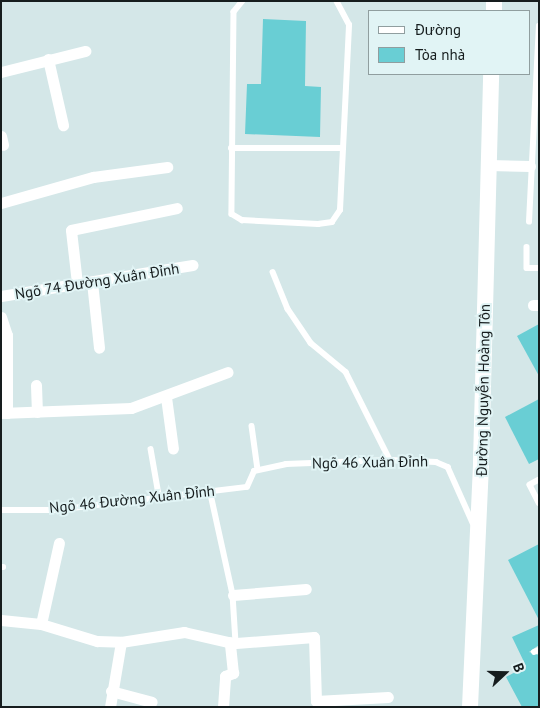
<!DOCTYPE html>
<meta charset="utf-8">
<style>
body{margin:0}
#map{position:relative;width:540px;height:708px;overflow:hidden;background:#d4e7e8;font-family:"PT Sans",sans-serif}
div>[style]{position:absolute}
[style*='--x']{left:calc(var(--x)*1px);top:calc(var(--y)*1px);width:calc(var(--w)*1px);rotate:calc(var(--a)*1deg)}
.building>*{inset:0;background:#69ced4}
.service>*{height:5.5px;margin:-2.75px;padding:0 2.75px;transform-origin:2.75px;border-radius:2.75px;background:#fff}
.minor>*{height:11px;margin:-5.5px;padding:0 5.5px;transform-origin:5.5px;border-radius:5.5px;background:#fff}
.secondary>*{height:16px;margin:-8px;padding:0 8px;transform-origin:8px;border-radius:8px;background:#fff}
span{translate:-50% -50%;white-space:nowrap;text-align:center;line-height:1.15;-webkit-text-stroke:4px #e1f4f5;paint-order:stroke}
.street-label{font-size:15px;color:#161d1e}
.frame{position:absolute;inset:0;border:2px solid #161d1e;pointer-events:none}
.legend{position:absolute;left:368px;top:10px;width:162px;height:65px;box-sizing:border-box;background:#e1f4f5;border:1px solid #909e9f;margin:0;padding:6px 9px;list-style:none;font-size:15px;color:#161d1e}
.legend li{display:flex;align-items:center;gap:10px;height:25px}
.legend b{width:25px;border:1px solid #909e9f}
.north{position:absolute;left:480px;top:648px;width:50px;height:50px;-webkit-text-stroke:4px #e1f4f5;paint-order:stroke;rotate:69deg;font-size:14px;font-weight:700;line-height:20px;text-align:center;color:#161d1e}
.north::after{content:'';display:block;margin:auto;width:18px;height:22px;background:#161d1e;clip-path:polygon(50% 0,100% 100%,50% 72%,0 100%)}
</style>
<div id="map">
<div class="building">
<div style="clip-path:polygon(263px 19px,306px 21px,305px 86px,321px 87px,320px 137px,245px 134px,247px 84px,261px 84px)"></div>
<div style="clip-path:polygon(539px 324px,539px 376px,517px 336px)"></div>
<div style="clip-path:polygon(539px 399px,539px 459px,529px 464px,505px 417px)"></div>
<div style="clip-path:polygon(539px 544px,539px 620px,508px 560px)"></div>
<div style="clip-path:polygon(539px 625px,539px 645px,529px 652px,539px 655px,539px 707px,522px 707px,506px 677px,526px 666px,512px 637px)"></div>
</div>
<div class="service">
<div style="--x:243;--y:1;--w:14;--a:129"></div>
<div style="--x:234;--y:12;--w:202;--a:90.6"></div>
<div style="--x:232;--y:214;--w:12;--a:31"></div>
<div style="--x:242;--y:220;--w:76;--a:3"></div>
<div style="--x:318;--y:224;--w:14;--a:-8"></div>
<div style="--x:332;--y:222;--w:14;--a:-56"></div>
<div style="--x:340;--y:210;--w:185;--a:-87.2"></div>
<div style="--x:349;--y:25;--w:27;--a:-118"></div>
<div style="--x:231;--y:148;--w:112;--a:0"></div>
<div style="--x:529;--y:222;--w:196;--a:-87.1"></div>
<div style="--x:527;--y:247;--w:21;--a:90"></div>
<div style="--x:527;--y:268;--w:12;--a:0"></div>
<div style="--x:273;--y:272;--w:40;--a:68"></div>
<div style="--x:288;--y:309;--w:41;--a:55.9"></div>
<div style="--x:311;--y:343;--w:45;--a:39.6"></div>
<div style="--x:346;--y:372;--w:98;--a:63.4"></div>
<div style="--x:252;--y:426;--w:44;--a:82.2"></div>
<div style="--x:151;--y:449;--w:47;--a:80.1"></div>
<div style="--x:539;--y:480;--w:10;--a:151"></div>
<div style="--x:530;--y:485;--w:20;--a:63"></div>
<div style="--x:210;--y:490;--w:107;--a:77.6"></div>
<div style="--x:233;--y:595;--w:48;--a:86.4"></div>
<div style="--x:1;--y:510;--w:55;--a:0"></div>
<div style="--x:56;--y:510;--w:192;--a:-6.9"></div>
<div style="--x:247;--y:487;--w:17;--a:-66"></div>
<div style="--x:254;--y:471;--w:33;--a:-12"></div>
<div style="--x:286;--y:464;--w:104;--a:-2.2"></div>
<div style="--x:390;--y:460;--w:46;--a:2.5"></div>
<div style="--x:436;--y:462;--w:13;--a:23"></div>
<div style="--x:448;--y:467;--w:61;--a:65.9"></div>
<div style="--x:1;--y:567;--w:2;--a:0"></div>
<div style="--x:534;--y:652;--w:5;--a:-22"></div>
</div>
<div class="minor">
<div style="--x:48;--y:59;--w:68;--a:77.2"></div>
<div style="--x:1;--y:72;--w:87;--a:-14"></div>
<div style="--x:1;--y:136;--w:9;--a:77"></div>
<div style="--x:488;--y:165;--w:42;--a:1.4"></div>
<div style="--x:1;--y:203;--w:96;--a:-15.8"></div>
<div style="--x:93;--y:177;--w:75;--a:-7.7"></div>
<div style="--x:92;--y:282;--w:66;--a:83.9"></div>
<div style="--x:77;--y:283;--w:53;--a:-96.5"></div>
<div style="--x:71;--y:230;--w:108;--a:-11.7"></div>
<div style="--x:1;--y:296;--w:194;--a:-9.2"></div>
<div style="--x:533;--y:305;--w:6;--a:0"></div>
<div style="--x:1;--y:317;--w:19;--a:72"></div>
<div style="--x:7;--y:335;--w:78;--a:90"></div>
<div style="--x:36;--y:385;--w:27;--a:88"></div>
<div style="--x:166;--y:397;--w:52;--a:82.3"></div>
<div style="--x:1;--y:413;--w:130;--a:-2.2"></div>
<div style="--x:131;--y:408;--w:103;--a:-20.4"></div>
<div style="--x:233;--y:595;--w:73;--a:-4.7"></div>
<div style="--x:1;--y:620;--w:40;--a:5.7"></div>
<div style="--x:41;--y:624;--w:59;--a:16.9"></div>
<div style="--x:97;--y:641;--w:24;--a:2"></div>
<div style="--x:121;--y:642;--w:64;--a:-9"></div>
<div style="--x:184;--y:632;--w:49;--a:12.9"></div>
<div style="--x:41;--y:624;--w:83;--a:-77.5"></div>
<div style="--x:236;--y:643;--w:78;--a:-4.4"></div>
<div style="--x:314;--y:637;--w:64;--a:88.2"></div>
<div style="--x:316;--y:701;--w:72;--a:-3.2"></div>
<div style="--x:111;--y:691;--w:42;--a:15"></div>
<div style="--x:110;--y:707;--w:66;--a:-80.4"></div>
<div style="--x:223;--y:707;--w:31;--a:-86"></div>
<div style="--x:225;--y:676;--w:9;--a:-21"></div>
<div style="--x:233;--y:673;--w:31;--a:-96"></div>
</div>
<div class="secondary">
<div style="--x:494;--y:11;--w:10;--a:-90"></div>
<div style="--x:470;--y:707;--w:245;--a:-87.4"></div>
<div style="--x:481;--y:462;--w:388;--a:-88.5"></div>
</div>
<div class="street-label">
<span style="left:97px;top:281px;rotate:-9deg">Ngõ 74 Đường Xuân Đỉnh</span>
<span style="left:483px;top:390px;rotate:-89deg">Đường Nguyễn Hoàng Tôn</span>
<span style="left:370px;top:462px;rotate:-1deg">Ngõ 46 Xuân Đỉnh</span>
<span style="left:132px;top:499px;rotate:-6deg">Ngõ 46 Đường Xuân Đỉnh</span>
</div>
<div class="frame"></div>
<ul class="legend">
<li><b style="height:6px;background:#fff"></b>Đường</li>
<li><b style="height:14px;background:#69ced4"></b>Tòa nhà</li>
</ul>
<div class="north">B</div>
</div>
